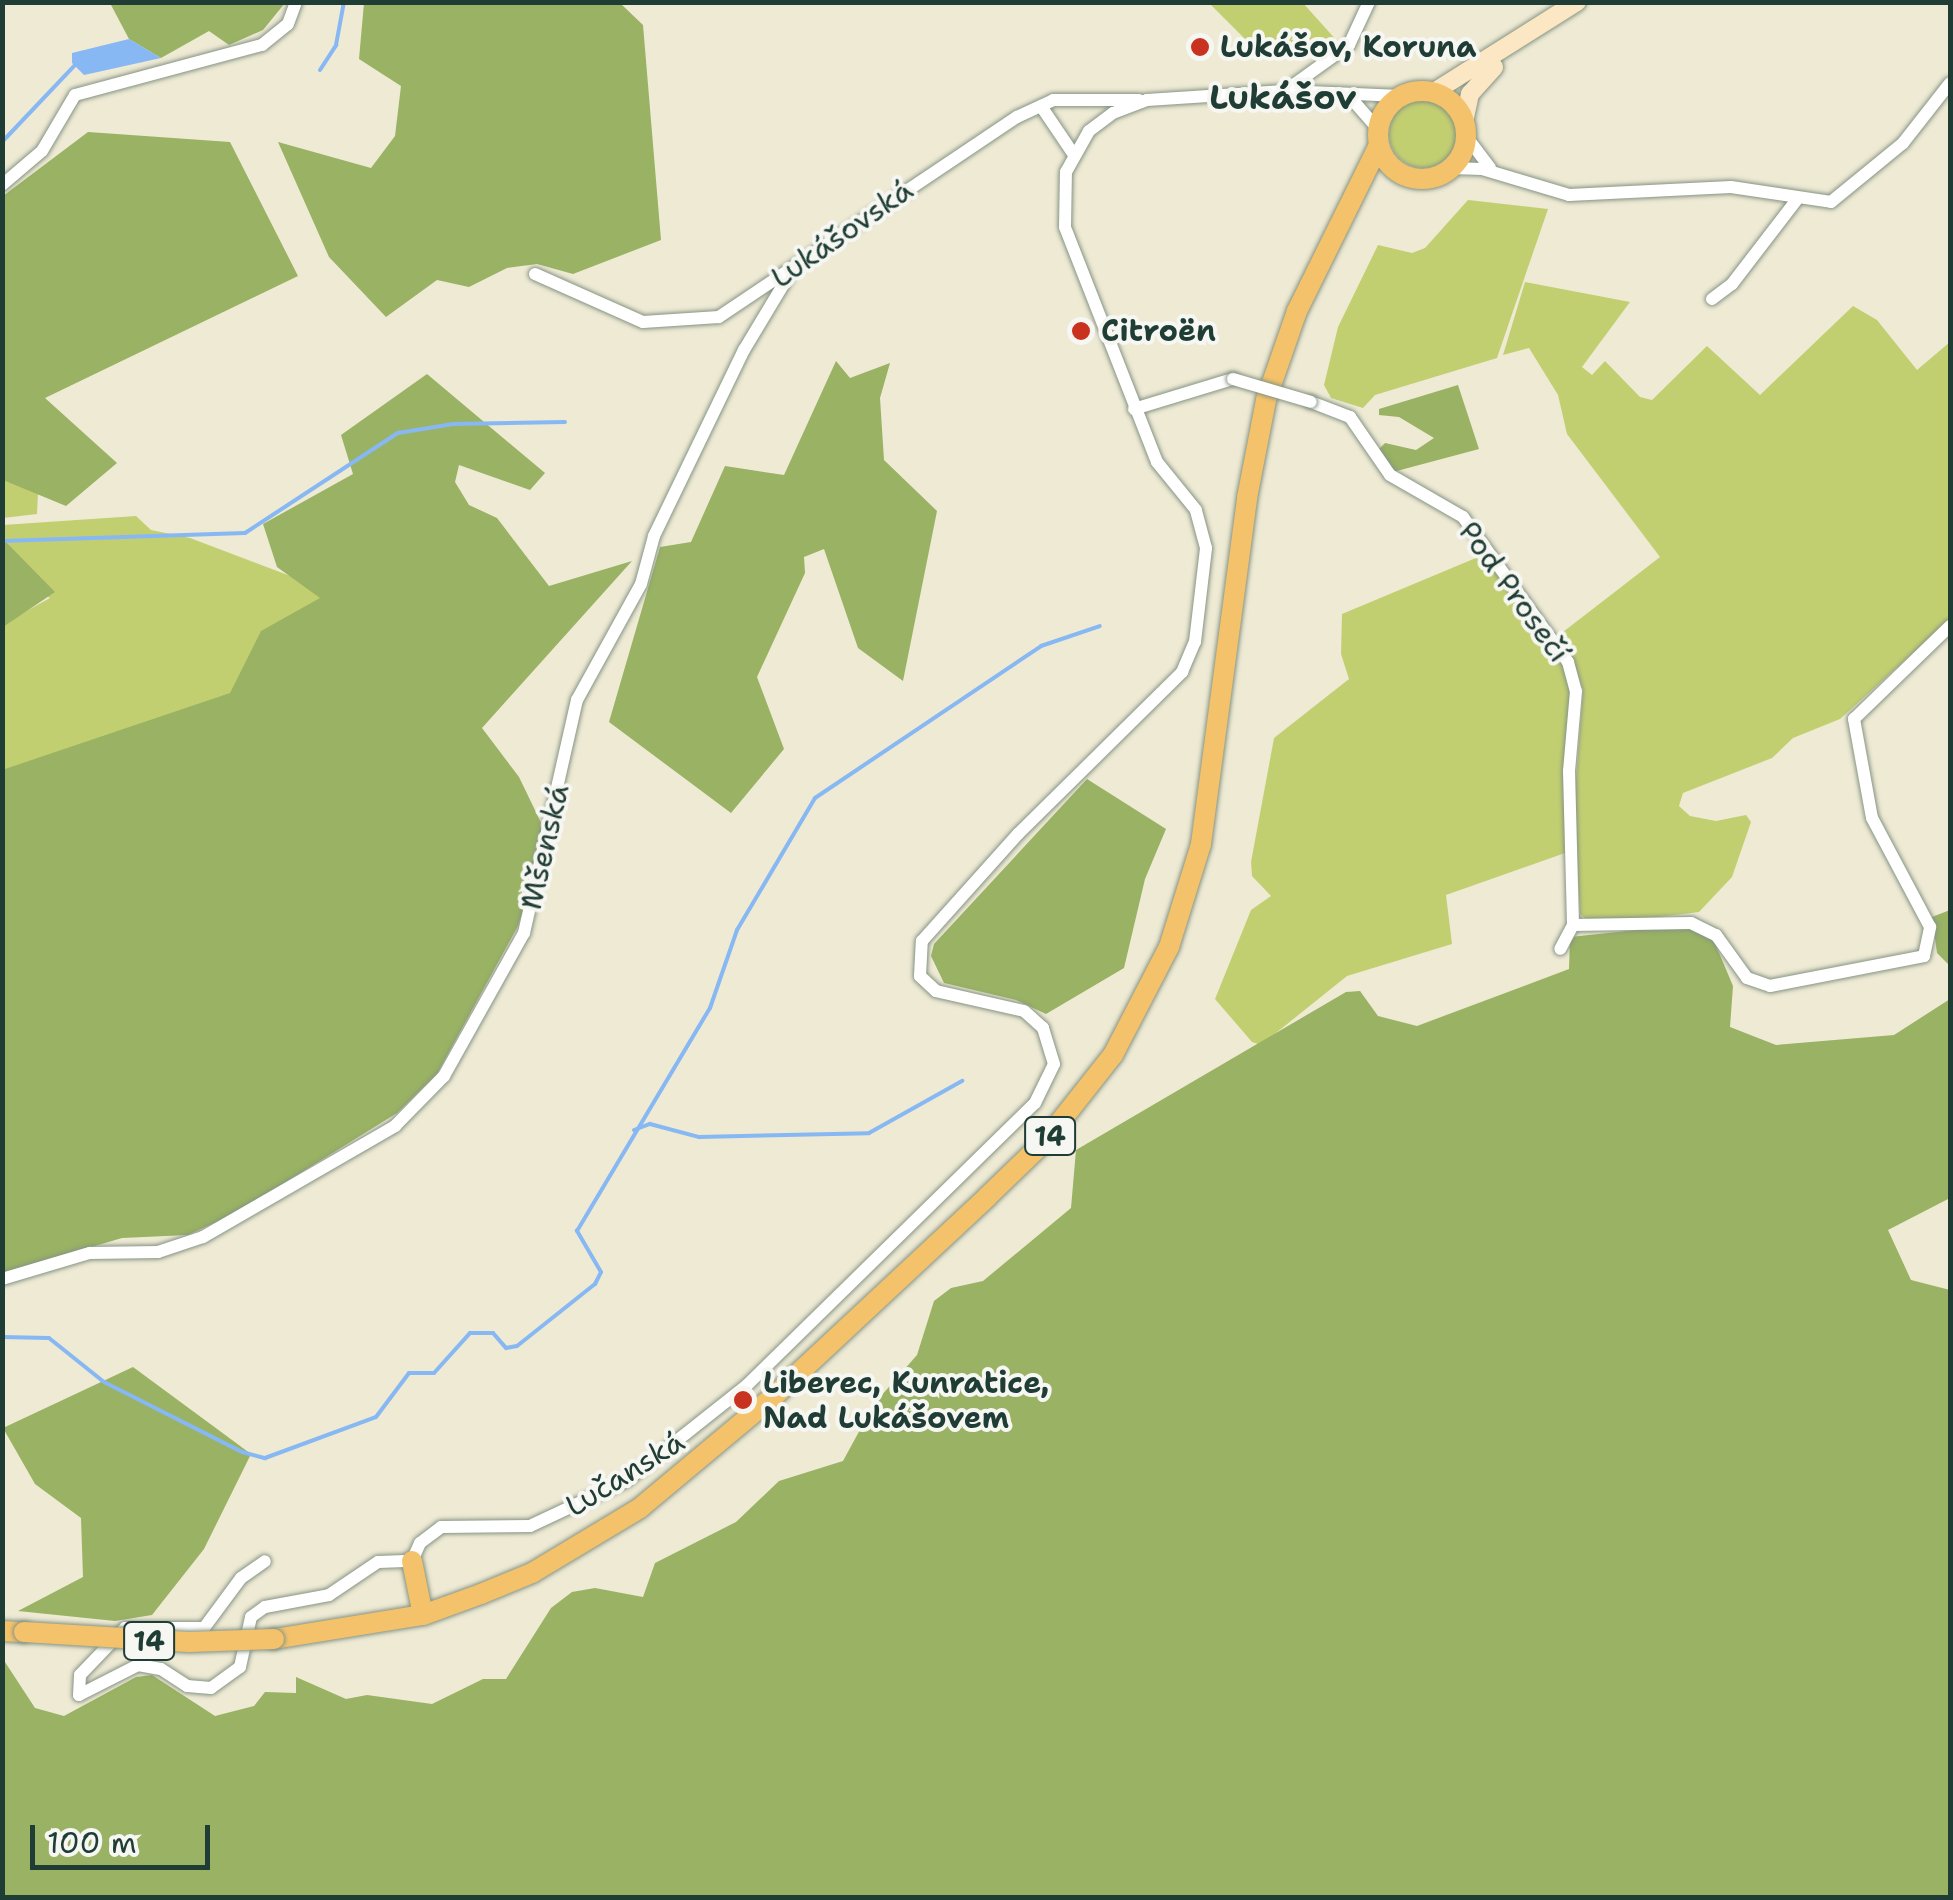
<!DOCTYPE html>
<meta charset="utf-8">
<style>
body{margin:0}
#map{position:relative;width:1953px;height:1900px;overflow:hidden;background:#eeead4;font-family:"Shantell Sans",sans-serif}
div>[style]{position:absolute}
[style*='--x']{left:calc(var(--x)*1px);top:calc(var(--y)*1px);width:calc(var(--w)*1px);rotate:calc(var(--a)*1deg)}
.green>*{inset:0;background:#c2cf71}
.round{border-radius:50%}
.forest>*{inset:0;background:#99b263}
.water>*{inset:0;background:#87b8f3}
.stream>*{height:4px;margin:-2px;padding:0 2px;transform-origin:2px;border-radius:2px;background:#87b8f3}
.roads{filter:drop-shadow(0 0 2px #869484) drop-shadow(0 0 2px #869484)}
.street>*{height:12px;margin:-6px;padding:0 6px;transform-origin:6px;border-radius:6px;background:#fff}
.secondary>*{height:18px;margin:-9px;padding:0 9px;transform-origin:9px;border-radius:9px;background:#fbe7c3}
.primary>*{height:20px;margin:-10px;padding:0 10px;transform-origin:10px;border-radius:10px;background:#f4c26a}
.primary>.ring{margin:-10px;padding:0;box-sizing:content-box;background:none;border:20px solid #f4c26a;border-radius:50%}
.bridges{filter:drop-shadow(0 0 2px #869484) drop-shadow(0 0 2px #869484)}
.street-bridge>*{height:12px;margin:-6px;padding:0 6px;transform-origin:6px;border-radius:6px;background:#fff}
.primary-bridge>*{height:20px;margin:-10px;padding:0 10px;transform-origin:10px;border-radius:10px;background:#f4c26a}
.dots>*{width:28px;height:28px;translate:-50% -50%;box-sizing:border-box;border:5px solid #f6f6f2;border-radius:50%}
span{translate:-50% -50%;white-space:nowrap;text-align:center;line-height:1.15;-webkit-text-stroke:8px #f6f6f2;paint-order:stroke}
.shield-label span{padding:2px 8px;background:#f6f6f2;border:2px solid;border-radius:8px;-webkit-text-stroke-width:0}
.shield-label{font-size:28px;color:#1f3d34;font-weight:700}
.poi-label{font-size:30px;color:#1f3d34;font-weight:700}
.left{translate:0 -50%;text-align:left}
.street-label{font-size:30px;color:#1f3d34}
.quarter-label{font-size:35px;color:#1f3d34;font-weight:700}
.frame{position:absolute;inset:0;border:5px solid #1f3d34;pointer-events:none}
.scale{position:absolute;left:30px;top:1825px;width:180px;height:45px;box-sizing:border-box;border:5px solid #1f3d34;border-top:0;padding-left:12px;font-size:30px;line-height:35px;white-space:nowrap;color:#1f3d34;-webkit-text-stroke:8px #f6f6f2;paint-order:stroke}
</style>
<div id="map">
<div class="green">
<div style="clip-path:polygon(1209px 3px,1303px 3px,1338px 42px,1302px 58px,1259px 53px)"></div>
<div class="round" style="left:1389px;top:100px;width:68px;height:68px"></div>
<div style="clip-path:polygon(1468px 200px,1548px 209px,1497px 358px,1375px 395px,1363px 408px,1331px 398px,1324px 385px,1338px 327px,1378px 245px,1412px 253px,1425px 248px)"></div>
<div style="clip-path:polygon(1525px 282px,1630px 302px,1582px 367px,1592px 375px,1605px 361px,1640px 397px,1652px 400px,1707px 346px,1760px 395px,1853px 306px,1877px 320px,1917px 370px,1950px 342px,1950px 619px,1840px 719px,1793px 738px,1772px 758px,1683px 793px,1679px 806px,1690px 816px,1716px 821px,1746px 815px,1751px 822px,1732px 877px,1699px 912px,1617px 922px,1589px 921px,1580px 914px,1574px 806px,1583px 690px,1563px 632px,1660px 557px,1567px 434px,1558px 395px,1529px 348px,1503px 355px)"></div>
<div style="clip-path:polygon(2px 451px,39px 472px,37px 514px,3px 518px)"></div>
<div style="clip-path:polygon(136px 516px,151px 530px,190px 538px,330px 591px,276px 694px,3px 778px,3px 624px,50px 598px,41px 593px,3px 611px,3px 525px)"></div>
<div style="clip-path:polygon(1483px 555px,1559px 652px,1572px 694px,1565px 853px,1446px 895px,1452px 944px,1347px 976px,1261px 1045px,1252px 1042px,1215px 999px,1251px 910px,1271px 896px,1252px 876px,1251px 862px,1274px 738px,1349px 679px,1341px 654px,1342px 614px)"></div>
</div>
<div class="forest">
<div style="clip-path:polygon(110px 3px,285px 3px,263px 30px,229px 45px,209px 31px,161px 58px,129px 39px)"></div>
<div style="clip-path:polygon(364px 3px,620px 3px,643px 25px,661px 240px,573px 274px,537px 264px,507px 268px,469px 287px,437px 280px,386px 317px,329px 257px,278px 142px,371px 168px,395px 136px,401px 86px,359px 59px)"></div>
<div style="clip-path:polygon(88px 132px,230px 142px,298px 276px,45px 398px,117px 463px,66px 506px,3px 480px,3px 196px)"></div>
<div style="clip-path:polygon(836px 361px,850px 378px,890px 363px,880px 398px,884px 460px,937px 511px,903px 681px,858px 648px,824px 549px,804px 557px,805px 573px,757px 677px,784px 749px,731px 813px,609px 722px,660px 547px,691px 542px,725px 466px,784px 475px)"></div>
<div style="clip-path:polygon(427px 374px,545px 473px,530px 490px,459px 465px,455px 482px,469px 505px,497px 518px,549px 586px,632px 561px,482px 728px,519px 777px,547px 835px,518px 926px,437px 1074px,397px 1113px,236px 1213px,188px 1235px,122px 1238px,3px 1273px,2px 770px,230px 693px,261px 631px,320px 598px,277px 567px,263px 524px,353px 474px,341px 435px)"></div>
<div style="clip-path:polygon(1458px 385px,1479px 449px,1393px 472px,1378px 450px,1385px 443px,1416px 450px,1434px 438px,1399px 417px,1379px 415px,1379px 409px)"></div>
<div style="clip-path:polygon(2px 538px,55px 592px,3px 627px,2px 627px)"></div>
<div style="clip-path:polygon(1087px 779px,1166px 829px,1145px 879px,1124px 968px,1046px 1014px,1016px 1000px,944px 983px,931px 956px,934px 944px)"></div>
<div style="clip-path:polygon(1950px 910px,1950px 966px,1937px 953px,1932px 917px)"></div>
<div style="clip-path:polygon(1684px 925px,1712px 936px,1733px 986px,1730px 1027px,1776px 1045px,1894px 1035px,1950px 999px,1950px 1198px,1888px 1230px,1911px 1280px,1950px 1290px,1950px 1897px,3px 1898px,3px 1659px,35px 1708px,64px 1716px,136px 1677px,152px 1675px,215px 1716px,254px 1706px,265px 1692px,296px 1693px,296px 1677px,346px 1699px,367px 1695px,432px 1704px,483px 1679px,506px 1679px,551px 1608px,572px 1592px,595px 1588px,643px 1597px,655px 1563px,736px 1522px,779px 1481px,843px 1461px,874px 1404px,917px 1355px,934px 1301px,951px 1288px,983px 1281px,1071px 1208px,1076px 1150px,1346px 992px,1360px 991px,1378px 1016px,1417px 1026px,1569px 969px,1570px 937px)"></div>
<div style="clip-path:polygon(133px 1367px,251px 1454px,204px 1549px,152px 1615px,115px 1621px,18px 1611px,83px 1577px,81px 1518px,35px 1484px,3px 1428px)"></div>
</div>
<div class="water">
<div style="clip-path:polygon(129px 39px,161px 58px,84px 75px,72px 63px,72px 53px)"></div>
</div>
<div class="stream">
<div style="--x:320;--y:70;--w:30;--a:-57"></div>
<div style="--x:336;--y:45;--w:44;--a:-79.5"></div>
<div style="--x:2;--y:142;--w:109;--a:-46.5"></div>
<div style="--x:2;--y:541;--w:243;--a:-1.9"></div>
<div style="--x:245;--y:533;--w:183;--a:-33.2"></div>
<div style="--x:398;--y:433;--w:56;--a:-9.3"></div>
<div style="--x:453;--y:424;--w:112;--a:-1"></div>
<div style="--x:634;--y:1130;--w:17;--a:-21"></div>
<div style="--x:650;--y:1124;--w:51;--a:14.9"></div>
<div style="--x:699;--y:1137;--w:170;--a:-1.3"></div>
<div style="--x:869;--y:1133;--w:107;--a:-29.2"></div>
<div style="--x:2;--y:1337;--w:47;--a:1.2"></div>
<div style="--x:49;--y:1338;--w:70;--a:38.7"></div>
<div style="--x:104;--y:1382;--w:155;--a:26.9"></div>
<div style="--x:242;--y:1452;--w:24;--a:15"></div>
<div style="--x:265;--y:1458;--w:118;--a:-20.3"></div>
<div style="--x:376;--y:1417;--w:55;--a:-53.1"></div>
<div style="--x:409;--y:1373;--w:25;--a:0"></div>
<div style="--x:434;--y:1373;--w:54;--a:-48"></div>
<div style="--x:470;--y:1333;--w:23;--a:0"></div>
<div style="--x:493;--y:1333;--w:20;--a:49"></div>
<div style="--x:506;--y:1348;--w:11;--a:-10"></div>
<div style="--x:517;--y:1346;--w:100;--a:-38.5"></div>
<div style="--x:595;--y:1284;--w:13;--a:-63"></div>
<div style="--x:601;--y:1272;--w:48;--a:-120.3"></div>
<div style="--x:577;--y:1231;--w:260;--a:-59.2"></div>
<div style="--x:710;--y:1008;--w:83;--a:-70.9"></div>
<div style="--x:737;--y:930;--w:153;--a:-59.4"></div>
<div style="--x:815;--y:798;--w:272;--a:-33.9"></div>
<div style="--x:1041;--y:646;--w:62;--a:-18.7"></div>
</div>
<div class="roads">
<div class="street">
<div style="--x:1285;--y:91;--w:79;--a:-35.7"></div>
<div style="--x:1349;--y:45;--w:47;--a:-65.1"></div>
<div style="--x:1350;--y:97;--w:43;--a:48.8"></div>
<div style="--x:1041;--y:106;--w:59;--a:56"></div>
<div style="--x:1466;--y:136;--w:40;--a:53"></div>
<div style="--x:1451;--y:168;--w:31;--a:2"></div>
<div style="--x:1482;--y:169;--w:91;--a:16.6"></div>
<div style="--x:1569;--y:195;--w:162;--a:-2.8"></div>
<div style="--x:1731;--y:187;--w:101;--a:8.5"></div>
<div style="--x:1831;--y:202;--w:93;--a:-39.3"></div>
<div style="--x:1903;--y:143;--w:76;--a:-51.9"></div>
<div style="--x:2;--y:185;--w:52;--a:-40.4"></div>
<div style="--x:42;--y:151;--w:65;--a:-59.5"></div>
<div style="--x:75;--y:95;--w:194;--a:-15"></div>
<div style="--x:262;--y:45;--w:33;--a:-39"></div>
<div style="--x:288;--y:24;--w:23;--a:-70"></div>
<div style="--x:535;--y:274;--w:118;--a:24"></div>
<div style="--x:643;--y:322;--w:76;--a:-3.8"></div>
<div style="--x:719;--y:317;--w:359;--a:-33.9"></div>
<div style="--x:1017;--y:117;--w:40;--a:-25"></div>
<div style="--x:1053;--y:100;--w:86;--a:0"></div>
<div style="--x:1712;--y:299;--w:25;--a:-37"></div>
<div style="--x:1732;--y:284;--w:108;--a:-52.5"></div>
<div style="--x:1311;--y:402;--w:42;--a:21"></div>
<div style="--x:1350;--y:417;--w:70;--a:55.4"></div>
<div style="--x:1390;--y:475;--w:84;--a:29.9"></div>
<div style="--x:1463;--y:517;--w:179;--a:54.1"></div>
<div style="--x:1568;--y:662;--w:30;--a:75"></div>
<div style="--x:1576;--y:691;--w:80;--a:95"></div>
<div style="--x:1569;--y:771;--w:154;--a:88.5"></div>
<div style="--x:1573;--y:925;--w:27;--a:118"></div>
<div style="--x:1134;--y:409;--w:103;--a:-16.9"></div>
<div style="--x:1573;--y:925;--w:118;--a:-1"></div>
<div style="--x:1691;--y:923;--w:28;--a:26"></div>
<div style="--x:1716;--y:935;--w:53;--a:54.2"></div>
<div style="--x:1747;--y:978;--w:24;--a:19"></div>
<div style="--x:1770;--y:986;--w:157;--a:-11"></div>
<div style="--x:1924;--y:956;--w:30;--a:-78"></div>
<div style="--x:1930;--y:927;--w:123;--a:-118"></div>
<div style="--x:1872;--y:818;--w:101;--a:-100.3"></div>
<div style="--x:1854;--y:719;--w:134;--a:-44.1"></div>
<div style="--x:2;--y:1279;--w:92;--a:-16.5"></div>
<div style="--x:90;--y:1253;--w:68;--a:-0.8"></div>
<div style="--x:158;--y:1252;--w:47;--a:-18.4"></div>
<div style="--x:203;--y:1237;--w:222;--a:-30"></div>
<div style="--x:395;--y:1126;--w:70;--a:-45.6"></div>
<div style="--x:444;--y:1076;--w:164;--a:-60.8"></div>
<div style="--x:524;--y:933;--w:239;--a:-77.2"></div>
<div style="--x:577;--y:700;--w:132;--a:-61.1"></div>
<div style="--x:641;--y:584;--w:50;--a:-74.8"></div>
<div style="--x:654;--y:536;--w:207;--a:-64.2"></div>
<div style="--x:744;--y:350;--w:93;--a:-59"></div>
<div style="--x:79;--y:1695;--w:66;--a:-27"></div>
<div style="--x:138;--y:1665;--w:23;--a:10"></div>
<div style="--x:161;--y:1669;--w:31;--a:33"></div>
<div style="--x:187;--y:1686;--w:24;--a:5"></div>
<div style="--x:211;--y:1688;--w:36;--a:-36"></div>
<div style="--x:240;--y:1667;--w:51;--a:-77.6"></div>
<div style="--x:251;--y:1617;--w:17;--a:-36"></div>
<div style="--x:265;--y:1607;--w:65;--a:-10.6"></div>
<div style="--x:329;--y:1595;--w:59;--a:-34"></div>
<div style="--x:378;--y:1562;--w:34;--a:-2"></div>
<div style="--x:412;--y:1561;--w:20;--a:-66"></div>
<div style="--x:420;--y:1543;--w:26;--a:-37"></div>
<div style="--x:441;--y:1527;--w:89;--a:-0.6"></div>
<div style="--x:530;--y:1526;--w:106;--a:-25.1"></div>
<div style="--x:626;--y:1481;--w:154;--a:-38.4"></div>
<div style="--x:747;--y:1385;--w:403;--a:-44.4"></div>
<div style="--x:1035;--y:1103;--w:43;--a:-64"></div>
<div style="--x:1054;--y:1064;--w:38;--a:-107"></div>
<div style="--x:1043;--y:1028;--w:25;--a:-138"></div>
<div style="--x:1024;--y:1011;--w:90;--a:-167.2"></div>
<div style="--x:936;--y:991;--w:22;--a:-137"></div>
<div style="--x:920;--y:976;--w:35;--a:-87"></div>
<div style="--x:922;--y:941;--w:144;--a:-48.1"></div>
<div style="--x:1018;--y:834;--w:231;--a:-44.6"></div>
<div style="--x:1182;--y:672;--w:33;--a:-67"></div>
<div style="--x:1195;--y:642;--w:95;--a:-83.3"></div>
<div style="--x:1206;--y:548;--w:39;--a:-105"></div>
<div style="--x:1196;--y:510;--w:62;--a:-129.1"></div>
<div style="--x:1157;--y:462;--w:252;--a:-111.4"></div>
<div style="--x:1065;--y:227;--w:55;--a:-89"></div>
<div style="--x:1066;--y:172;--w:47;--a:-60.7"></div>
<div style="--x:1089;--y:131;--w:30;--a:-37"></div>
<div style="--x:1113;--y:113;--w:36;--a:-21"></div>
<div style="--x:1147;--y:100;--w:138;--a:-3.7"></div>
<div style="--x:1285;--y:91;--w:116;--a:2.5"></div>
<div style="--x:79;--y:1695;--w:20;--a:-87"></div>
<div style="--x:80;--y:1675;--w:65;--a:-46.2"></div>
<div style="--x:125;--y:1628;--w:79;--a:0"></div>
<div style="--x:204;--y:1628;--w:62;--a:-53.5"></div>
<div style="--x:241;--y:1578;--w:29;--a:-35"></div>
</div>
<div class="secondary">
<div style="--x:1434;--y:92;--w:169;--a:-32.2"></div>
<div style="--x:1464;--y:122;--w:29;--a:-78"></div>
<div style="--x:1470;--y:94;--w:36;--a:-48"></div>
</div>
<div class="primary">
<div class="ring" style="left:1378px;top:91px;width:68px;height:68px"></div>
<div style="--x:412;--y:1561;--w:55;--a:78.5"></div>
<div style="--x:2;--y:1631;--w:22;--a:3"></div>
<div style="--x:274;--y:1639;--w:151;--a:-9.2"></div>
<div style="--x:423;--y:1615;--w:62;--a:-19.9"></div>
<div style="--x:481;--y:1594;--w:55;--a:-22.4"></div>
<div style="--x:532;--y:1573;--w:126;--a:-31"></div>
<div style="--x:640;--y:1508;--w:176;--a:-39.9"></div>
<div style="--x:775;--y:1395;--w:290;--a:-43"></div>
<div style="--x:987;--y:1197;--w:81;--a:-44"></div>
<div style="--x:1045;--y:1141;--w:110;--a:-51.7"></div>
<div style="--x:1113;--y:1055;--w:122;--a:-62.6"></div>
<div style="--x:1169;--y:947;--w:108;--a:-72.7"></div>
<div style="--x:1201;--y:844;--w:349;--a:-82.4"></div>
<div style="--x:1247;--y:498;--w:100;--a:-79"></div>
<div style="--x:1266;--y:400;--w:94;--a:-70.8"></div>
<div style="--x:1297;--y:311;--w:185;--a:-63.7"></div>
</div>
</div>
<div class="bridges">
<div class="street-bridge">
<div style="--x:1233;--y:379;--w:81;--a:16.4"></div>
</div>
<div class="primary-bridge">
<div style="--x:24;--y:1632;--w:165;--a:3.5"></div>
<div style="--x:189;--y:1642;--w:85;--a:-2"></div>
</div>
</div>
<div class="dots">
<div style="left:1200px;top:47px;background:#c8321e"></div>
<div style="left:1081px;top:331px;background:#c8321e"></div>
<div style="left:743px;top:1400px;background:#c8321e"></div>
</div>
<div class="shield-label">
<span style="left:1050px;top:1136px">14</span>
<span style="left:149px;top:1641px">14</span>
</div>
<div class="poi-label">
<span class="left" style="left:1220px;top:47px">Lukášov, Koruna</span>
<span class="left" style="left:1101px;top:331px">Citroën</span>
<span class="left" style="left:763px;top:1400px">Liberec, Kunratice,<br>Nad Lukášovem</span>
</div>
<div class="street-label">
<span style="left:842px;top:234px;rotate:-35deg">Lukášovská</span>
<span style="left:1514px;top:592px;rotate:54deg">Pod Prosečí</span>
<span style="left:545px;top:847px;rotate:-77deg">Mšenská</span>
<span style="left:625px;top:1474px;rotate:-32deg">Lučanská</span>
</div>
<div class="quarter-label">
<span style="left:1283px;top:97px">Lukášov</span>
</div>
<div class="frame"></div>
<div class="scale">100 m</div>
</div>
